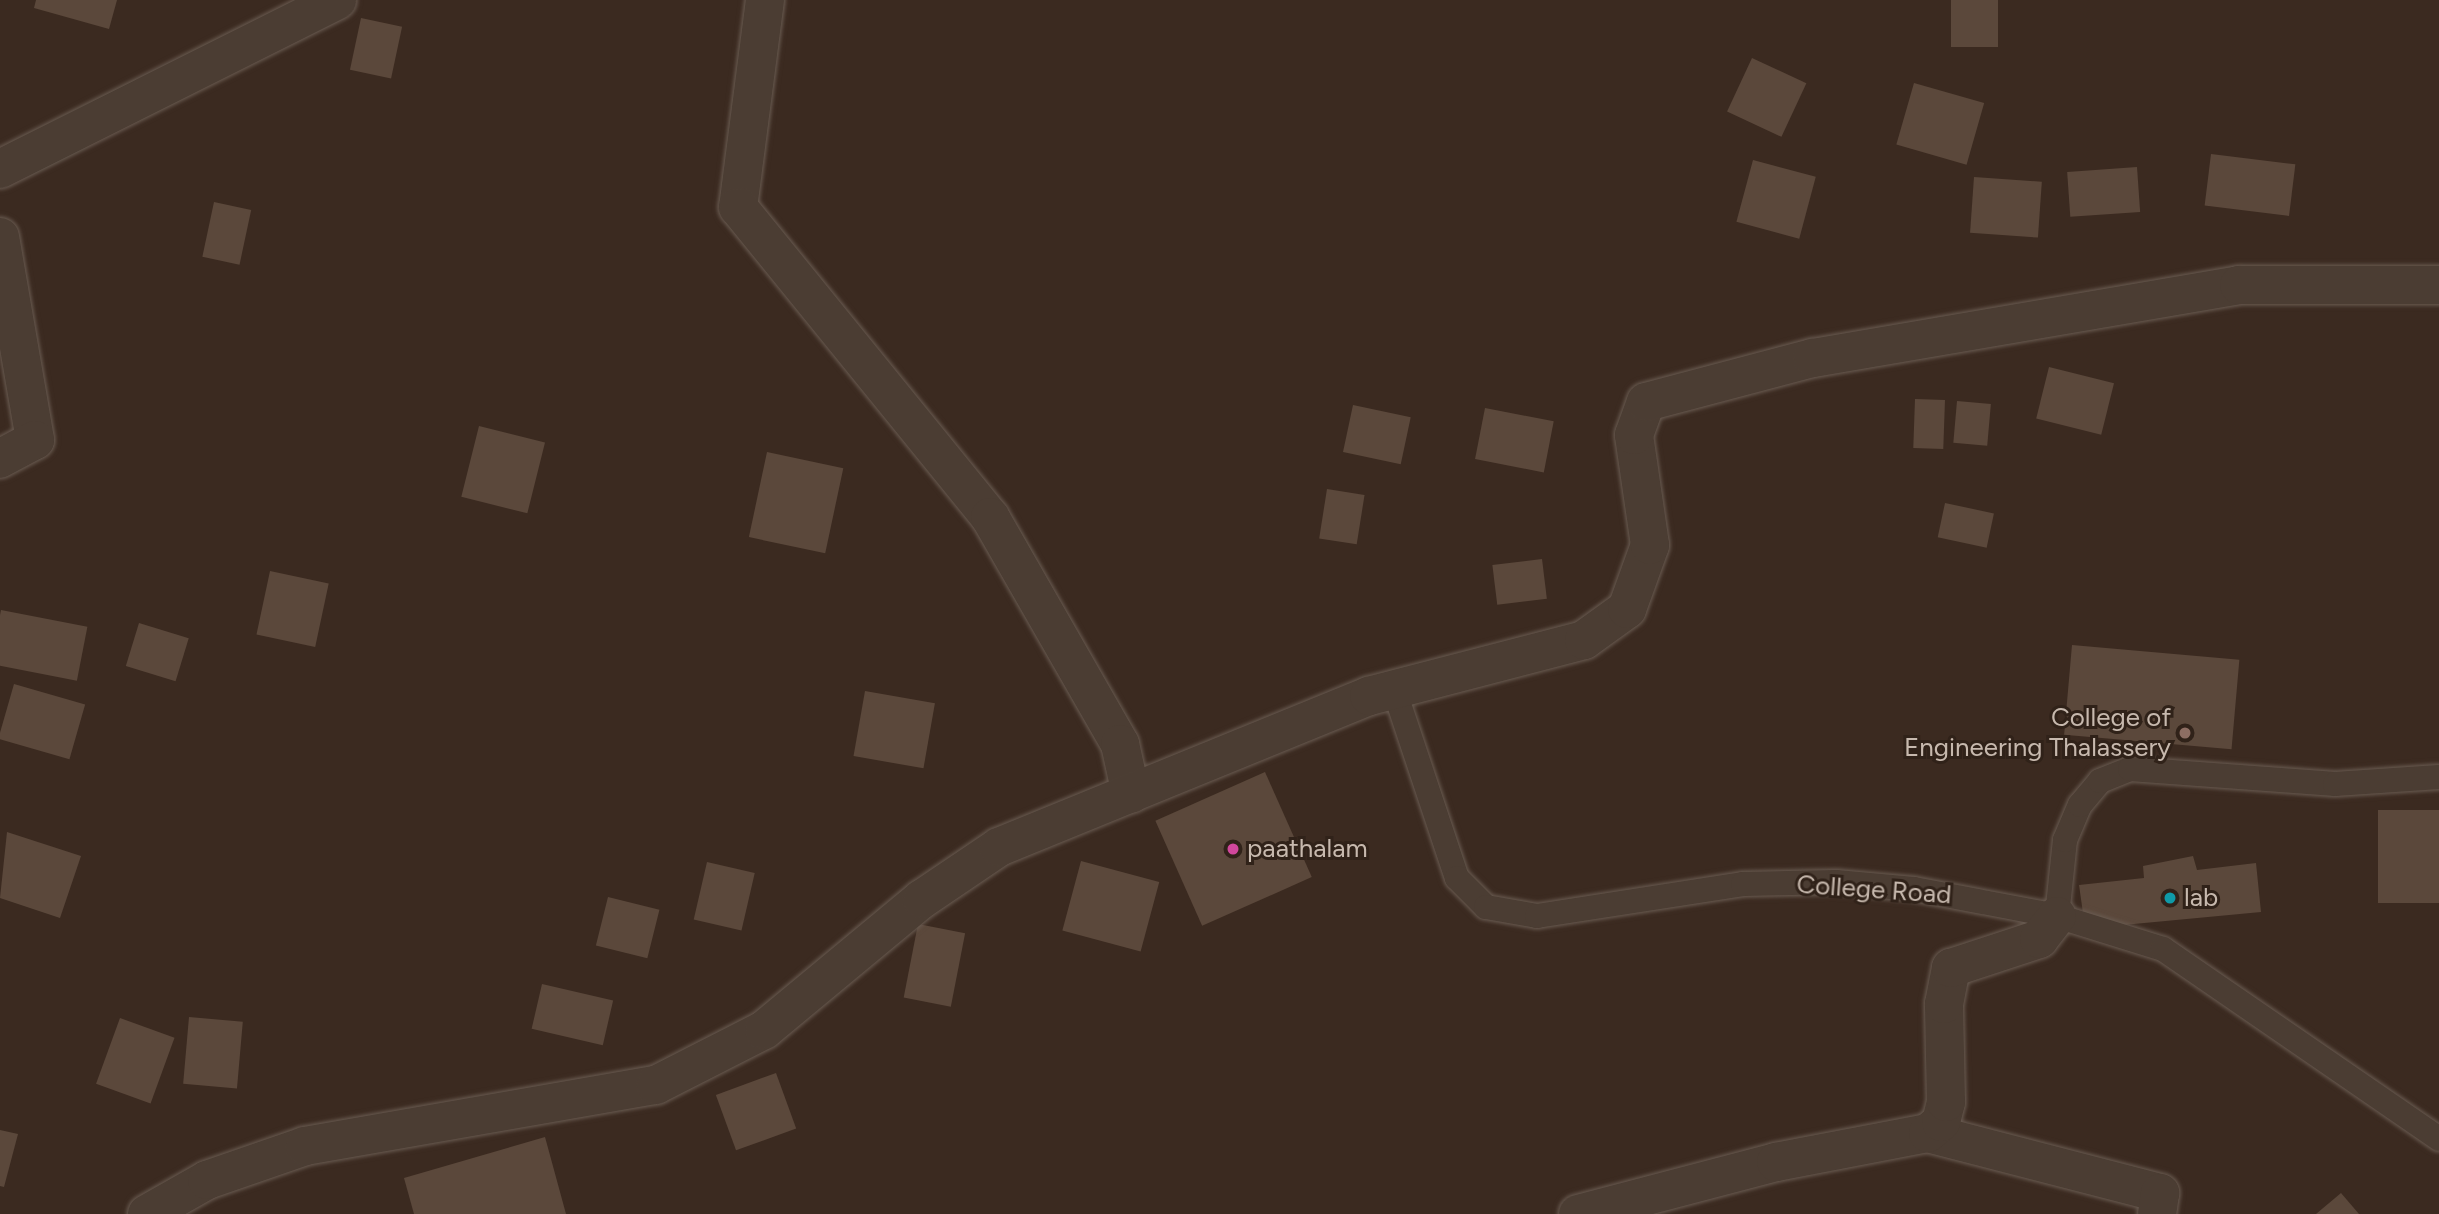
<!DOCTYPE html>
<style>
body{margin:0}
#map{position:relative;width:2439px;height:1214px;overflow:hidden;background:#3b2a20;font-family:Figtree,sans-serif}
div>[style]{position:absolute}
[style*='--x']{left:calc(var(--x)*1px);top:calc(var(--y)*1px);width:calc(var(--w)*1px);rotate:calc(var(--a)*1deg)}
.building>*{inset:0;background:#5b483b;transform-origin:0 0}
.roads{filter:drop-shadow(0 0 2px #695b51) drop-shadow(0 0 2px #695b51)}
.service>*{height:24px;margin:-12px;padding:0 12px;transform-origin:12px;border-radius:12px;background:#4b3d33}
.minor>*{height:38px;margin:-19px;padding:0 19px;transform-origin:19px;border-radius:19px;background:#4b3d33}
.dots>*{width:19px;height:19px;translate:-50% -50%;box-sizing:border-box;border:4px solid #302219;border-radius:50%}
span{translate:-50% -50%;white-space:nowrap;text-align:center;line-height:1.15;-webkit-text-stroke:6px #302219;paint-order:stroke}
.poi-label{font-size:26px;color:#c7b9ae}
.right{translate:-100% -50%;text-align:right}
.left{translate:0 -50%;text-align:left}
.street-label{font-size:26px;color:#c7b9ae}
</style>
<div id="map">
<div class="building">
<div style="clip-path:polygon(36px 0,117px 0,109px 29px,34px 8px)"></div>
<div style="left:1951px;top:0;width:47px;height:47px"></div>
<div style="left:361px;top:18px;width:42px;height:53px;rotate:12deg"></div>
<div style="left:1752px;top:58px;width:60px;height:59px;rotate:25deg"></div>
<div style="left:1914px;top:83px;width:73px;height:64px;rotate:16deg"></div>
<div style="left:2211px;top:154px;width:85px;height:52px;rotate:7deg"></div>
<div style="left:1753px;top:160px;width:65px;height:64px;rotate:15deg"></div>
<div style="left:2137px;top:167px;width:45px;height:70px;rotate:86deg"></div>
<div style="left:1974px;top:177px;width:68px;height:56px;rotate:4deg"></div>
<div style="left:214px;top:202px;width:38px;height:56px;rotate:12deg"></div>
<div style="left:2049px;top:367px;width:67px;height:53px;rotate:14deg"></div>
<div style="left:1915px;top:399px;width:30px;height:49px;rotate:2deg"></div>
<div style="left:1957px;top:401px;width:34px;height:42px;rotate:5deg"></div>
<div style="left:1353px;top:405px;width:59px;height:48px;rotate:12deg"></div>
<div style="left:1485px;top:408px;width:70px;height:52px;rotate:11deg"></div>
<div style="left:479px;top:426px;width:68px;height:73px;rotate:14deg"></div>
<div style="left:767px;top:452px;width:78px;height:87px;rotate:12deg"></div>
<div style="left:1327px;top:489px;width:38px;height:50px;rotate:9deg"></div>
<div style="left:1945px;top:503px;width:50px;height:35px;rotate:12deg"></div>
<div style="left:1542px;top:559px;width:40px;height:50px;rotate:83deg"></div>
<div style="left:270px;top:571px;width:60px;height:65px;rotate:12deg"></div>
<div style="left:1px;top:610px;width:88px;height:55px;rotate:11deg"></div>
<div style="left:139px;top:623px;width:52px;height:45px;rotate:17deg"></div>
<div style="left:2072px;top:645px;width:168px;height:90px;rotate:5deg"></div>
<div style="left:14px;top:684px;width:74px;height:57px;rotate:16deg"></div>
<div style="left:865px;top:691px;width:71px;height:66px;rotate:10deg"></div>
<div style="left:1265px;top:772px;width:115px;height:120px;rotate:66deg"></div>
<div style="left:2439px;top:810px;width:93px;height:61px;rotate:90deg"></div>
<div style="clip-path:polygon(7px 832px,81px 856px,60px 918px,0 898px)"></div>
<div style="clip-path:polygon(2193px 856px,2197px 870px,2256px 863px,2261px 912px,2123px 925px,2083px 913px,2079px 885px,2144px 878px,2143px 866px)"></div>
<div style="left:1081px;top:861px;width:81px;height:72px;rotate:15deg"></div>
<div style="left:707px;top:862px;width:49px;height:59px;rotate:13deg"></div>
<div style="left:608px;top:897px;width:53px;height:50px;rotate:14deg"></div>
<div style="left:918px;top:924px;width:48px;height:75px;rotate:11deg"></div>
<div style="left:542px;top:984px;width:73px;height:46px;rotate:13deg"></div>
<div style="left:189px;top:1017px;width:54px;height:67px;rotate:5deg"></div>
<div style="left:120px;top:1018px;width:58px;height:70px;rotate:20deg"></div>
<div style="left:776px;top:1073px;width:59px;height:64px;rotate:70deg"></div>
<div style="clip-path:polygon(0 1130px,18px 1134px,4px 1187px,0 1186px)"></div>
<div style="clip-path:polygon(545px 1137px,566px 1214px,414px 1214px,404px 1178px)"></div>
<div style="clip-path:polygon(2341px 1193px,2359px 1214px,2316px 1214px)"></div>
</div>
<div class="roads">
<div class="service">
<div style="--x:1394;--y:689;--w:199;--a:71.6"></div>
<div style="--x:1457;--y:878;--w:41;--a:45"></div>
<div style="--x:1486;--y:907;--w:52;--a:10"></div>
<div style="--x:1537;--y:916;--w:208;--a:-8.8"></div>
<div style="--x:1743;--y:884;--w:93;--a:-1.2"></div>
<div style="--x:1836;--y:882;--w:78;--a:5.1"></div>
<div style="--x:1914;--y:889;--w:146;--a:10.7"></div>
<div style="--x:2057;--y:916;--w:111;--a:17.3"></div>
<div style="--x:2163;--y:949;--w:335;--a:34.5"></div>
<div style="--x:2057;--y:916;--w:76;--a:-84"></div>
<div style="--x:2065;--y:840;--w:38;--a:-67"></div>
<div style="--x:2080;--y:805;--w:31;--a:-50"></div>
<div style="--x:2100;--y:781;--w:32;--a:-22"></div>
<div style="--x:2130;--y:769;--w:206;--a:4.2"></div>
<div style="--x:2335;--y:784;--w:104;--a:-3.9"></div>
</div>
<div class="minor">
<div style="--x:765;--y:0;--w:209;--a:97.4"></div>
<div style="--x:738;--y:207;--w:400;--a:50.9"></div>
<div style="--x:990;--y:517;--w:262;--a:60.2"></div>
<div style="--x:1120;--y:744;--w:51;--a:77.6"></div>
<div style="--x:0;--y:169;--w:377;--a:-26.6"></div>
<div style="--x:0;--y:237;--w:206;--a:80.2"></div>
<div style="--x:35;--y:440;--w:40;--a:152"></div>
<div style="--x:1928;--y:1133;--w:240;--a:14.5"></div>
<div style="--x:2160;--y:1193;--w:21;--a:98"></div>
<div style="--x:147;--y:1214;--w:69;--a:-29.5"></div>
<div style="--x:207;--y:1180;--w:104;--a:-19.1"></div>
<div style="--x:305;--y:1146;--w:356;--a:-9.9"></div>
<div style="--x:656;--y:1085;--w:121;--a:-27"></div>
<div style="--x:764;--y:1030;--w:205;--a:-39.7"></div>
<div style="--x:922;--y:899;--w:93;--a:-34"></div>
<div style="--x:999;--y:847;--w:400;--a:-22.2"></div>
<div style="--x:1369;--y:696;--w:222;--a:-14.6"></div>
<div style="--x:1584;--y:640;--w:53;--a:-35.8"></div>
<div style="--x:1627;--y:609;--w:68;--a:-70.2"></div>
<div style="--x:1650;--y:545;--w:111;--a:-98.3"></div>
<div style="--x:1634;--y:435;--w:35;--a:-70"></div>
<div style="--x:1646;--y:402;--w:173;--a:-14.8"></div>
<div style="--x:1813;--y:358;--w:432;--a:-9.7"></div>
<div style="--x:2239;--y:285;--w:200;--a:0"></div>
<div style="--x:1578;--y:1214;--w:205;--a:-14.7"></div>
<div style="--x:1776;--y:1162;--w:155;--a:-10.8"></div>
<div style="--x:1928;--y:1133;--w:17;--a:-40"></div>
<div style="--x:1941;--y:1122;--w:21;--a:-76"></div>
<div style="--x:1946;--y:1102;--w:98;--a:-91.2"></div>
<div style="--x:1944;--y:1004;--w:37;--a:-79"></div>
<div style="--x:1951;--y:968;--w:93;--a:-18.2"></div>
<div style="--x:2039;--y:939;--w:29;--a:-52"></div>
</div>
</div>
<div class="dots">
<div style="left:2185px;top:733px;background:#8d6e63"></div>
<div style="left:1233px;top:849px;background:#d1479c"></div>
<div style="left:2170px;top:898px;background:#0f9aa8"></div>
</div>
<div class="poi-label">
<span class="right" style="left:2171px;top:733px">College of<br>Engineering Thalassery</span>
<span class="left" style="left:1247px;top:849px">paathalam</span>
<span class="left" style="left:2184px;top:898px">lab</span>
</div>
<div class="street-label">
<span style="left:1874px;top:890px;rotate:4deg">College Road</span>
</div>
</div>
